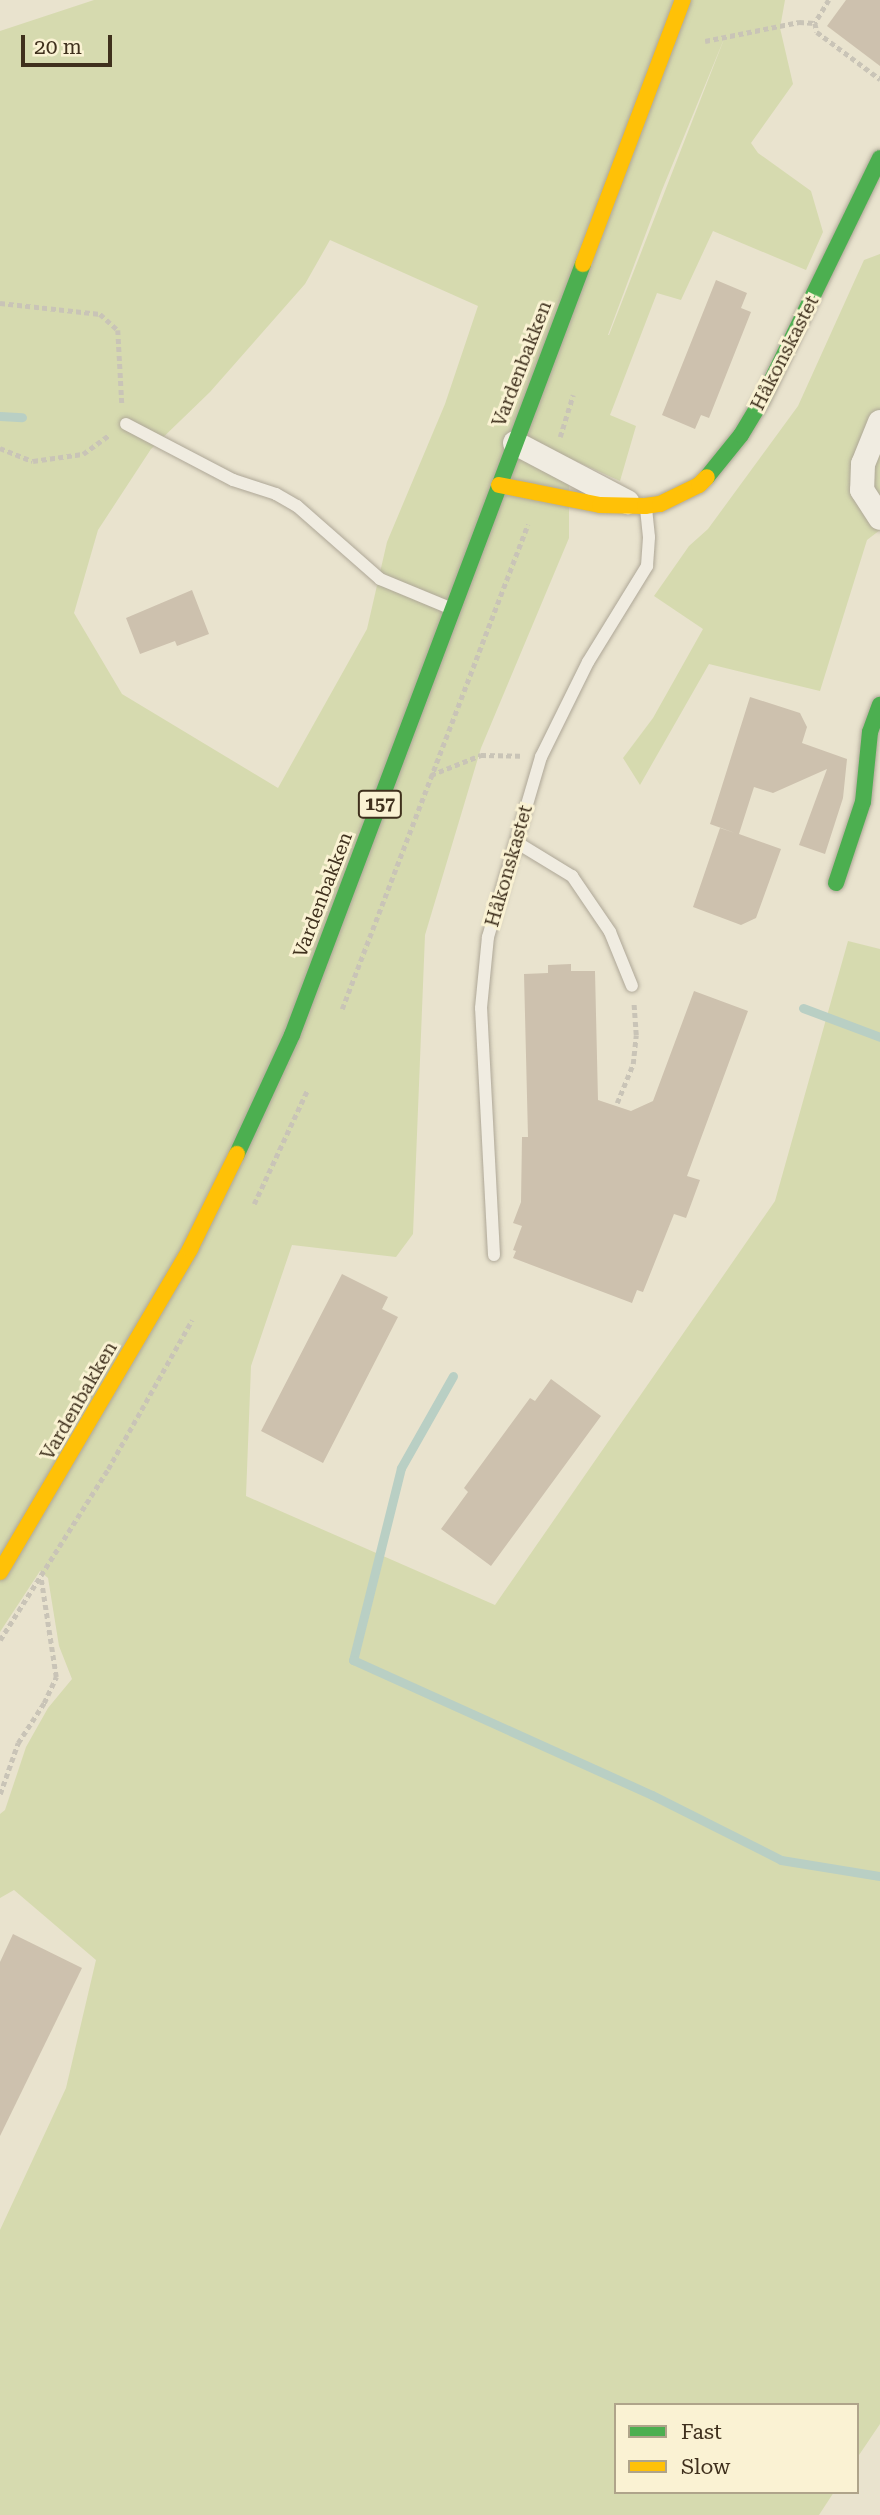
<!DOCTYPE html>
<meta charset="utf-8">
<style>
body{margin:0}
#map{position:relative;width:880px;height:2515px;overflow:hidden;background:#e9e3ce;font-family:"Roboto Serif",serif}
div>[style]{position:absolute}
[style*='--x']{left:calc(var(--x)*1px);top:calc(var(--y)*1px);width:calc(var(--w)*1px);rotate:calc(var(--a)*1deg)}
.green>*{inset:0;background:#d6daaf}
.stream>*{height:9px;margin:-4.5px;padding:0 4.5px;transform-origin:4.5px;border-radius:4.5px;background:#b9cfc4}
.building>*{inset:0;background:#cdc1ae}
.path>*{height:4.5px;margin-top:-2.25px;transform-origin:0;background:repeating-linear-gradient(90deg,#c9c4b7 0 5px,transparent 0 8.5px)}
.roads{filter:drop-shadow(0 0 2px #aea797) drop-shadow(0 0 2px #aea797)}
.lane>*{height:12px;margin:-6px;padding:0 6px;transform-origin:6px;border-radius:6px;background:#f0ece1}
.street>*{height:24px;margin:-12px;padding:0 12px;transform-origin:12px;border-radius:12px;background:#f0ece1}
.fast>*{height:16px;margin:-8px;padding:0 8px;transform-origin:8px;border-radius:8px;background:#4caf50}
.slow>*{height:16px;margin:-8px;padding:0 8px;transform-origin:8px;border-radius:8px;background:#ffc107}
span{translate:-50% -50%;white-space:nowrap;text-align:center;line-height:1.15;-webkit-text-stroke:6px #faf2d3;paint-order:stroke}
.shield-label span{padding:2px 5px;background:#faf2d3;border:2px solid;border-radius:5px;-webkit-text-stroke-width:0}
.shield-label{font-size:18px;color:#3f301d;font-weight:700}
.street-label{font-size:19px;color:#3f301d}
.legend{position:absolute;left:614px;top:2403px;width:245px;height:91px;box-sizing:border-box;background:#faf2d3;border:2px solid #afa48a;margin:0;padding:9px 12px;list-style:none;font-size:21px;color:#3f301d}
.legend li{display:flex;align-items:center;gap:14px;height:35px}
.legend b{width:35px;border:2px solid #afa48a}
.scale{position:absolute;left:21px;top:35px;width:91px;height:32px;box-sizing:border-box;border:4px solid #3f301d;border-top:0;padding-left:9px;font-size:21px;line-height:24px;white-space:nowrap;color:#3f301d;-webkit-text-stroke:5px #faf2d3;paint-order:stroke}
</style>
<div id="map">
<div class="green">
<div style="clip-path:polygon(evenodd,94px 0,785px 0,780px 28px,793px 84px,751px 143px,758px 153px,811px 191px,823px 232px,806px 270px,713px 231px,681px 300px,657px 293px,610px 415px,636px 426px,620px 481px,569px 458px,569px 538px,481px 748px,425px 935px,413px 1234px,396px 1257px,292px 1245px,251px 1366px,246px 1496px,495px 1605px,775px 1201px,848px 941px,880px 949px,880px 2424px,857px 2458px,857px 2405px,616px 2405px,616px 2492px,834px 2492px,819px 2515px,0 2515px,0 2230px,66px 2088px,96px 1960px,14px 1890px,0 1898px,0 1814px,5px 1810px,26px 1747px,48px 1708px,72px 1679px,59px 1646px,48px 1578px,40px 1571px,0 1632px,0 31px,94px 0,726px 34px,609px 335px,608px 335px,662px 190px,726px 34px,94px 0,330px 240px,478px 306px,445px 404px,387px 542px,367px 629px,278px 788px,122px 694px,74px 613px,98px 530px,151px 449px,210px 392px,305px 284px,330px 240px)"></div>
<div style="clip-path:polygon(880px 254px,880px 530px,867px 540px,820px 691px,709px 664px,640px 785px,623px 758px,653px 718px,703px 629px,654px 596px,689px 546px,708px 529px,798px 406px,864px 260px)"></div>
</div>
<div class="stream">
<div style="--x:0;--y:416;--w:22;--a:3"></div>
<div style="--x:803;--y:1008;--w:82;--a:20.6"></div>
<div style="--x:453;--y:1376;--w:106;--a:119.5"></div>
<div style="--x:401;--y:1468;--w:198;--a:104"></div>
<div style="--x:353;--y:1660;--w:328;--a:24.3"></div>
<div style="--x:652;--y:1795;--w:144;--a:26.7"></div>
<div style="--x:781;--y:1860;--w:100;--a:9.2"></div>
</div>
<div class="building">
<div style="clip-path:polygon(846px 0,880px 0,880px 66px,827px 26px)"></div>
<div style="clip-path:polygon(716px 280px,747px 293px,741px 308px,751px 312px,709px 418px,701px 415px,695px 429px,662px 415px)"></div>
<div style="clip-path:polygon(192px 590px,209px 634px,177px 646px,175px 641px,140px 654px,126px 618px)"></div>
<div style="clip-path:polygon(750px 697px,800px 713px,807px 727px,802px 743px,847px 759px,843px 798px,825px 854px,799px 845px,827px 769px,773px 793px,754px 787px,739px 834px,781px 849px,756px 918px,741px 925px,693px 907px,720px 828px,735px 833px,710px 824px)"></div>
<div style="clip-path:polygon(571px 964px,571px 971px,595px 971px,598px 1100px,631px 1111px,653px 1101px,694px 991px,748px 1011px,687px 1176px,700px 1180px,686px 1218px,674px 1214px,643px 1292px,637px 1290px,632px 1303px,513px 1258px,516px 1251px,513px 1250px,522px 1226px,513px 1223px,521px 1202px,522px 1137px,528px 1137px,524px 974px,548px 973px,548px 965px)"></div>
<div style="clip-path:polygon(342px 1274px,388px 1297px,382px 1309px,398px 1317px,323px 1463px,261px 1431px)"></div>
<div style="clip-path:polygon(551px 1379px,601px 1416px,491px 1566px,441px 1529px,468px 1492px,464px 1488px,530px 1398px,535px 1401px)"></div>
<div style="clip-path:polygon(13px 1934px,82px 1968px,0 2136px,0 1962px)"></div>
</div>
<div class="path">
<div style="--x:829;--y:0;--w:27;--a:121"></div>
<div style="--x:815;--y:23;--w:9;--a:77"></div>
<div style="--x:817;--y:32;--w:79;--a:36.7"></div>
<div style="--x:705;--y:41;--w:96;--a:-11.4"></div>
<div style="--x:799;--y:22;--w:16;--a:4"></div>
<div style="--x:0;--y:303;--w:101;--a:6.3"></div>
<div style="--x:100;--y:314;--w:24;--a:42"></div>
<div style="--x:118;--y:330;--w:74;--a:86.9"></div>
<div style="--x:560;--y:437;--w:44;--a:-72.8"></div>
<div style="--x:0;--y:448;--w:35;--a:22"></div>
<div style="--x:33;--y:461;--w:50;--a:-8"></div>
<div style="--x:83;--y:454;--w:32;--a:-36"></div>
<div style="--x:431;--y:775;--w:54;--a:-21.8"></div>
<div style="--x:481;--y:755;--w:39;--a:1"></div>
<div style="--x:342;--y:1009;--w:519;--a:-69.02"></div>
<div style="--x:617;--y:1103;--w:42;--a:-67.7"></div>
<div style="--x:633;--y:1064;--w:29;--a:-84"></div>
<div style="--x:636;--y:1035;--w:31;--a:-94"></div>
<div style="--x:254;--y:1204;--w:125;--a:-64.9"></div>
<div style="--x:0;--y:1640;--w:202;--a:-57.7"></div>
<div style="--x:108;--y:1469;--w:171;--a:-60.6"></div>
<div style="--x:0;--y:1794;--w:54;--a:-70.6"></div>
<div style="--x:18;--y:1743;--w:48;--a:-57"></div>
<div style="--x:44;--y:1703;--w:29;--a:-65"></div>
<div style="--x:56;--y:1677;--w:99;--a:-98.7"></div>
</div>
<div class="roads">
<div class="lane">
<div style="--x:126;--y:424;--w:121;--a:27.6"></div>
<div style="--x:233;--y:480;--w:45;--a:18"></div>
<div style="--x:276;--y:494;--w:24;--a:30"></div>
<div style="--x:297;--y:506;--w:111;--a:41.3"></div>
<div style="--x:380;--y:579;--w:76;--a:22.5"></div>
<div style="--x:516;--y:842;--w:66;--a:31.3"></div>
<div style="--x:572;--y:876;--w:68;--a:55.8"></div>
<div style="--x:610;--y:932;--w:58;--a:67.8"></div>
<div style="--x:494;--y:1255;--w:247;--a:-93"></div>
<div style="--x:481;--y:1008;--w:71;--a:-84.4"></div>
<div style="--x:488;--y:937;--w:188;--a:-73.6"></div>
<div style="--x:541;--y:757;--w:106;--a:-63.7"></div>
<div style="--x:588;--y:662;--w:113;--a:-58.4"></div>
<div style="--x:647;--y:566;--w:29;--a:-86"></div>
<div style="--x:649;--y:537;--w:27;--a:-96"></div>
</div>
<div class="street">
<div style="--x:880;--y:422;--w:45;--a:112"></div>
<div style="--x:863;--y:464;--w:26;--a:92"></div>
<div style="--x:862;--y:490;--w:33;--a:57"></div>
<div style="--x:515;--y:443;--w:127;--a:27.8"></div>
</div>
<div class="fast">
<div style="--x:707;--y:477;--w:54;--a:-51"></div>
<div style="--x:741;--y:435;--w:41;--a:-59"></div>
<div style="--x:762;--y:400;--w:269;--a:-64"></div>
<div style="--x:836;--y:883;--w:85;--a:-71.6"></div>
<div style="--x:863;--y:802;--w:70;--a:-84.3"></div>
<div style="--x:870;--y:732;--w:29;--a:-70"></div>
<div style="--x:237;--y:1154;--w:131;--a:-65.2"></div>
<div style="--x:292;--y:1035;--w:824;--a:-69.32"></div>
</div>
<div class="slow">
<div style="--x:583;--y:264;--w:282;--a:-69.3"></div>
<div style="--x:499;--y:485;--w:103;--a:11.2"></div>
<div style="--x:600;--y:505;--w:45;--a:1.3"></div>
<div style="--x:645;--y:506;--w:15;--a:-8"></div>
<div style="--x:660;--y:504;--w:43;--a:-26"></div>
<div style="--x:699;--y:485;--w:11;--a:-45"></div>
<div style="--x:0;--y:1572;--w:375;--a:-59.5"></div>
<div style="--x:190;--y:1249;--w:106;--a:-63.7"></div>
</div>
</div>
<div class="shield-label">
<span style="left:380px;top:804px">157</span>
</div>
<div class="street-label">
<span style="left:785px;top:353px;rotate:-63deg">Håkonskastet</span>
<span style="left:522px;top:364px;rotate:-69deg">Vardenbakken</span>
<span style="left:509px;top:866px;rotate:-74deg">Håkonskastet</span>
<span style="left:323px;top:895px;rotate:-69deg">Vardenbakken</span>
<span style="left:79px;top:1401px;rotate:-60deg">Vardenbakken</span>
</div>
<ul class="legend">
<li><b style="height:9px;background:#4caf50"></b>Fast</li>
<li><b style="height:9px;background:#ffc107"></b>Slow</li>
</ul>
<div class="scale">20 m</div>
</div>
